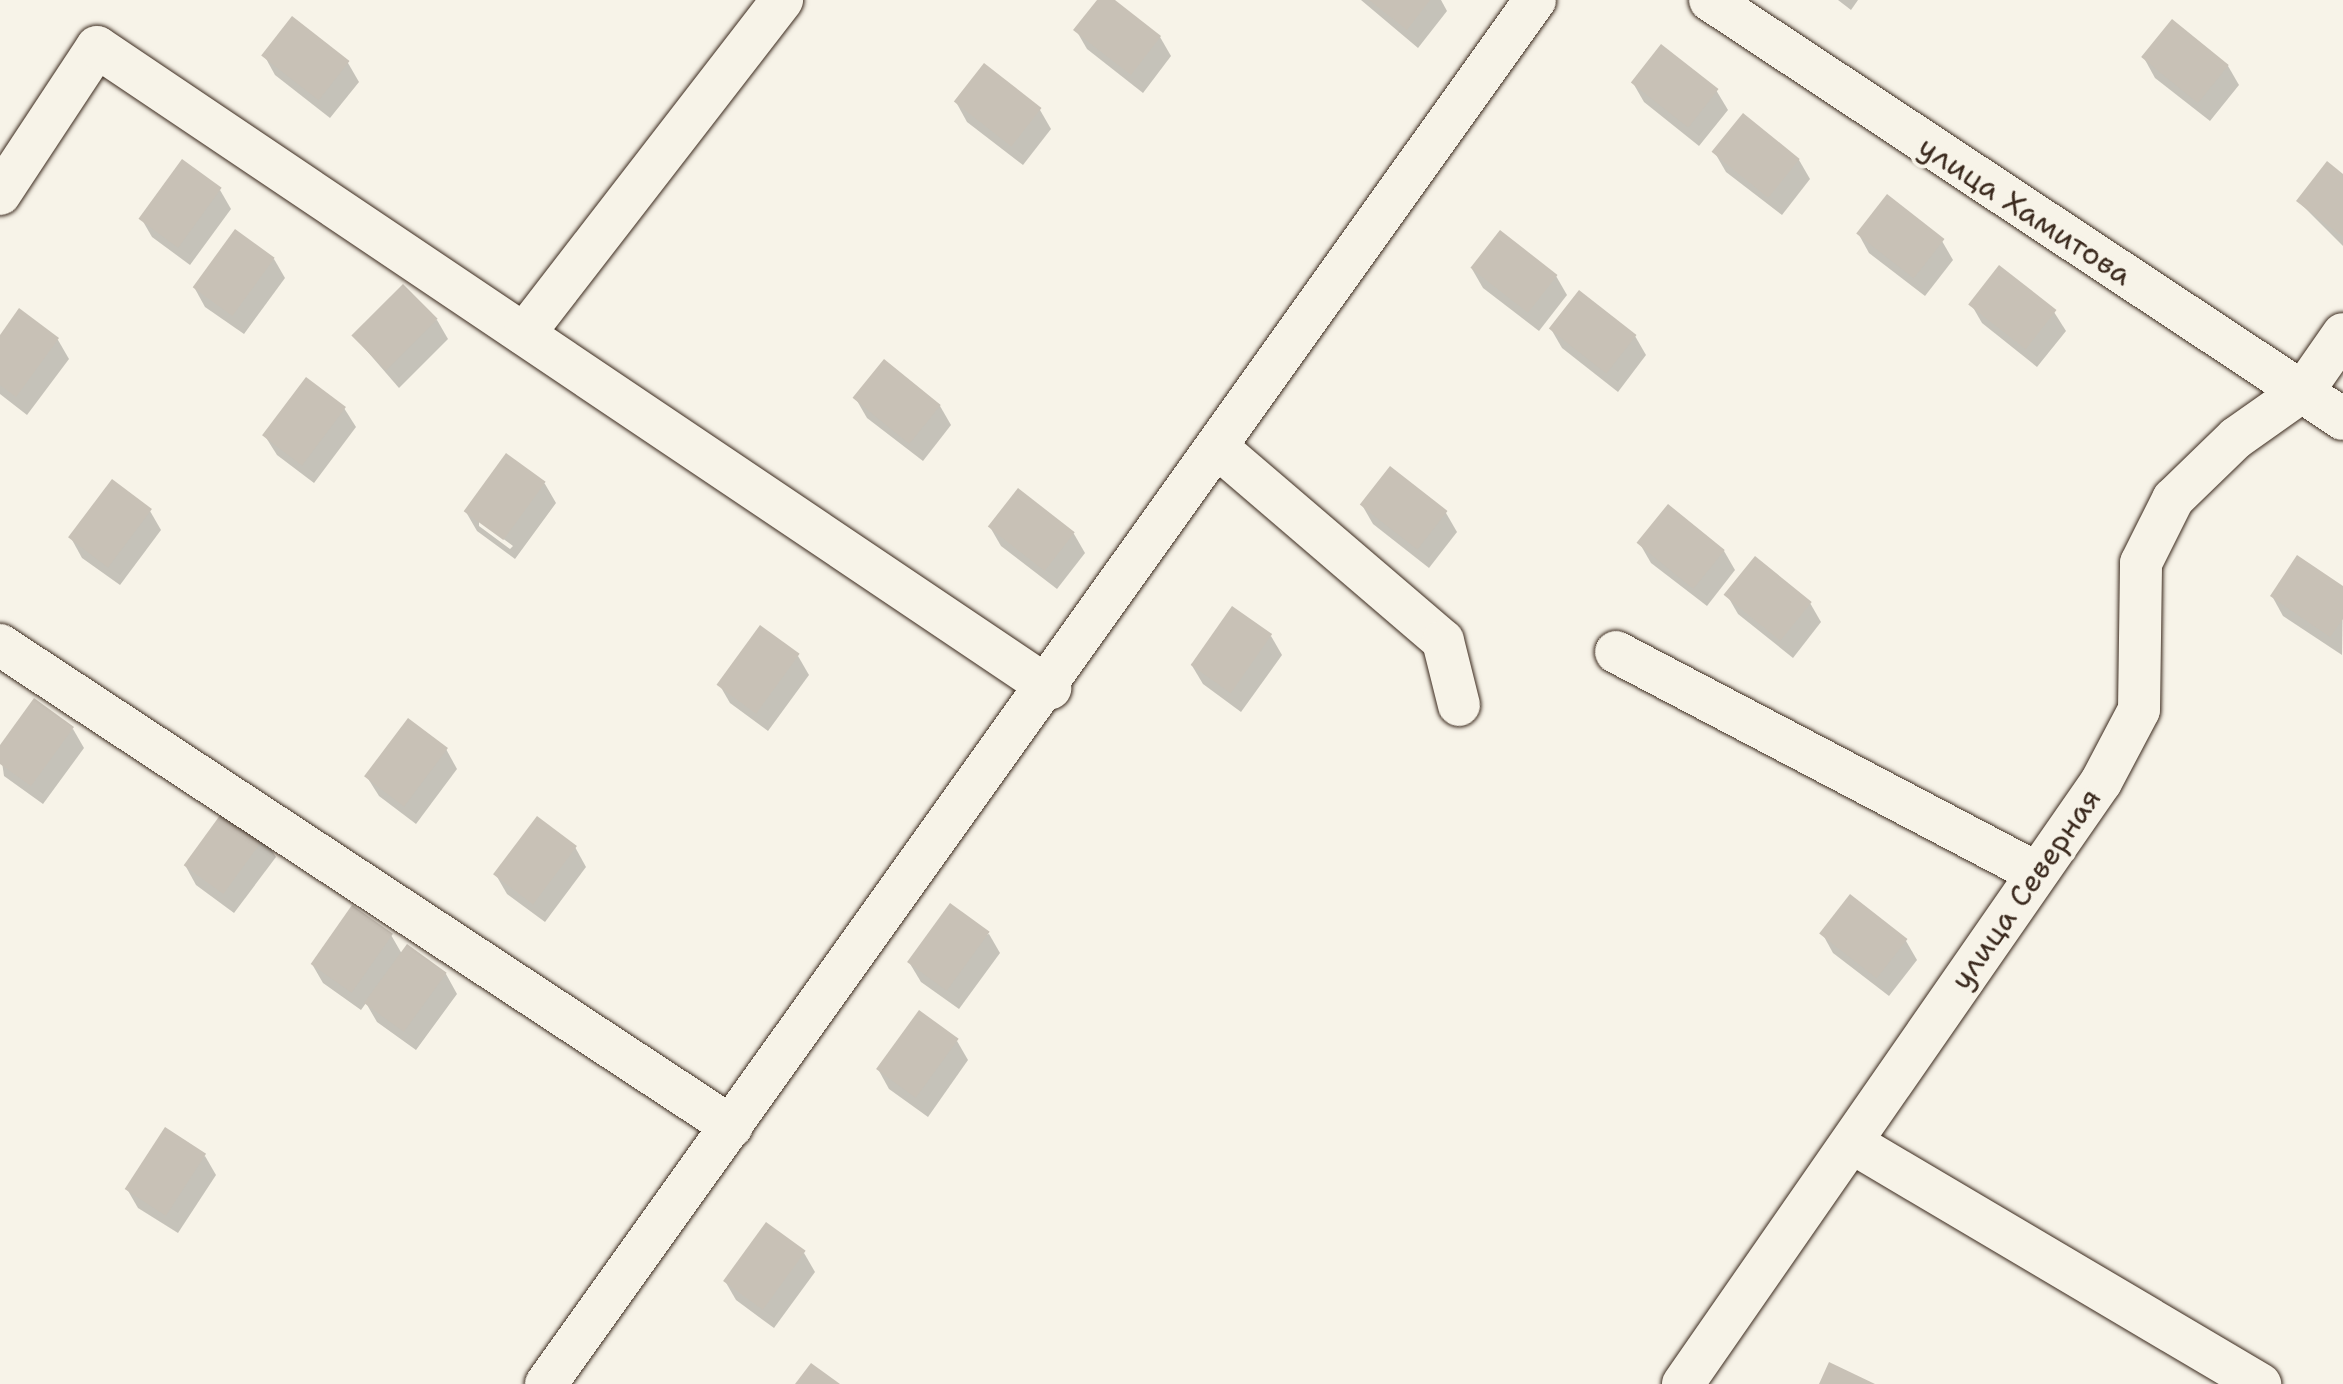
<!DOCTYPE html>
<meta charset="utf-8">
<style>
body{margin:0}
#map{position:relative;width:2343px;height:1384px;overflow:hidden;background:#f7f3e8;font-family:"Shantell Sans",sans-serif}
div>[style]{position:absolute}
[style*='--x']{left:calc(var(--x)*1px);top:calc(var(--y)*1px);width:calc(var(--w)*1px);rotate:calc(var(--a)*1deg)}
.shadow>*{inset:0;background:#0003}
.building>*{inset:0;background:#c8c1b6;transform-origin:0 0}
.roads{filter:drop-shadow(0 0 2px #3b2a1e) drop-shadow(0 0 2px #3b2a1e)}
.minor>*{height:42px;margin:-21px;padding:0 21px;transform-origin:21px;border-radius:21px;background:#f7f3e8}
span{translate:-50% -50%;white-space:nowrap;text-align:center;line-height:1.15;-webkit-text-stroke:8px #f7f3e8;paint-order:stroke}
.street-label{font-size:30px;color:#3b2a1e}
</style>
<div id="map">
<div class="shadow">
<div style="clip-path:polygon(1099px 0,1112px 0,1160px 37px,1171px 56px,1143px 93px,1087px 49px,1076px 30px)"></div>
<div style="clip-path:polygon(1361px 0,1441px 0,1447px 11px,1418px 48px)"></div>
<div style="clip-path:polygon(1838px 0,1858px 0,1851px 10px)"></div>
<div style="clip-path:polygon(292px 19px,348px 63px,359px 82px,330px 118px,275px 75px,264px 55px)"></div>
<div style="clip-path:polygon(2144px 58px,2228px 66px,2239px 85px,2210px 121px,2155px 78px)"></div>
<div style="clip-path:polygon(1633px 83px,1716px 90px,1728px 110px,1699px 146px,1644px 102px)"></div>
<div style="clip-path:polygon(956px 102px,1040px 110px,1051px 129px,1023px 165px,967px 122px)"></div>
<div style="clip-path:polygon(1715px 153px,1799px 160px,1810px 179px,1782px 215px,1726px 172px)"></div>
<div style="clip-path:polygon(2343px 177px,2343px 246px,2298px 201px)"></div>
<div style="clip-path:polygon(220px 190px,231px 209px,190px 265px,152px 237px,141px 218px)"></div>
<div style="clip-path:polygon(1858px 233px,1942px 241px,1953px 260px,1925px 296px,1869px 253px)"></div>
<div style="clip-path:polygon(274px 259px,285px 278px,244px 334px,205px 307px,194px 287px)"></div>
<div style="clip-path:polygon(1472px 269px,1556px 276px,1567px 295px,1539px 331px,1483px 288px)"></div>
<div style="clip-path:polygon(1971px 304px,2054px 312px,2066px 331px,2037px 367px,1982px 323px)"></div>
<div style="clip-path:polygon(437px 320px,448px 339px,399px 388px,354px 336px)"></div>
<div style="clip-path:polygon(1551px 329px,1635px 336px,1646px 355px,1618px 392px,1562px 348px)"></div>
<div style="clip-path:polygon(0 338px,58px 340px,69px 359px,27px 415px,0 394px)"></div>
<div style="clip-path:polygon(856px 399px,940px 406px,951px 425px,923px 461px,867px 418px)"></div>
<div style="clip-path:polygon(344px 408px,356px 427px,314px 483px,277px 455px,265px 436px)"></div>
<div style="clip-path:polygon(evenodd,507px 456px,545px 484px,556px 503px,515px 559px,477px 531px,466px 512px,507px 456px,479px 521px,513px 546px,510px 549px,479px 526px,479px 521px)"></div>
<div style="clip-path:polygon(1018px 491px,1074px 534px,1085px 553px,1057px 589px,1001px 546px,990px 527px)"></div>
<div style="clip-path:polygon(1362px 505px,1446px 513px,1457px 532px,1429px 568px,1373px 524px)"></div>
<div style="clip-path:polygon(150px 511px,161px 530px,120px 585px,82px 558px,71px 538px)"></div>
<div style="clip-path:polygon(1640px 544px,1724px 551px,1735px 570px,1707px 606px,1651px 563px)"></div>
<div style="clip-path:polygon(2343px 588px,2342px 655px,2283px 616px,2272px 596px)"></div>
<div style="clip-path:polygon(1727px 595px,1810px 603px,1821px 622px,1793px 658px,1738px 614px)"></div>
<div style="clip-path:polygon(1271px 636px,1282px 655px,1241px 712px,1203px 684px,1191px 664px)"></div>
<div style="clip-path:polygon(798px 656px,809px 675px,768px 731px,730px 703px,719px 684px)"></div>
<div style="clip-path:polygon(73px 729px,84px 748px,43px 804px,4px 776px,0 748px)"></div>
<div style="clip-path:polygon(446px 749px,457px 769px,416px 824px,379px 796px,367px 777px)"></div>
<div style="clip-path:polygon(264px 838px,276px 857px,234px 913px,196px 885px,185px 865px)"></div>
<div style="clip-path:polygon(575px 847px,586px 867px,545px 922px,507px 894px,496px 875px)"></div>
<div style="clip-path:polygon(1850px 897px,1906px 941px,1917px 960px,1889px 996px,1833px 953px,1822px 933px)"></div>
<div style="clip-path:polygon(989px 934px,1000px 953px,959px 1009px,921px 982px,909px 962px)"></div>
<div style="clip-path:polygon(391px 935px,402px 954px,446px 974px,457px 994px,416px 1050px,377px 1022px,366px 1003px,361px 1010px,323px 983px,312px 964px)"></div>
<div style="clip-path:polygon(957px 1041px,968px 1060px,928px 1117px,889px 1089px,878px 1069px)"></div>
<div style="clip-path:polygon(205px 1156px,216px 1175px,178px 1233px,138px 1208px,127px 1189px)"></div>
<div style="clip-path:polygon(804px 1253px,815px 1272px,774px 1328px,736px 1300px,725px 1281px)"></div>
</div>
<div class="building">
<div style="clip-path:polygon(1097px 0,1115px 0,1161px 36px,1131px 75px,1073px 30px)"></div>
<div style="clip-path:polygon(1369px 0,1430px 0,1407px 30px)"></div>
<div style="left:292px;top:16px;width:73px;height:50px;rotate:38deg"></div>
<div style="left:2172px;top:19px;width:73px;height:49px;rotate:39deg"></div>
<div style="left:1661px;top:44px;width:73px;height:49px;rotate:38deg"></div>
<div style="left:984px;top:63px;width:73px;height:49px;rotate:38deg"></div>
<div style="left:1743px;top:113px;width:73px;height:50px;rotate:39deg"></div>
<div style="left:182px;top:159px;width:49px;height:74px;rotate:36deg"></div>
<div style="clip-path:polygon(2327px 161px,2343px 174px,2343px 237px,2296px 201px)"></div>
<div style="left:1887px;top:194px;width:73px;height:50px;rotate:38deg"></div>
<div style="left:235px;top:229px;width:49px;height:72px;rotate:36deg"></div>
<div style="left:1500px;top:230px;width:73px;height:48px;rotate:38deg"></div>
<div style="left:1999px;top:265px;width:73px;height:50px;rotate:38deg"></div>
<div style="left:403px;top:284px;width:49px;height:73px;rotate:45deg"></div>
<div style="left:1579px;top:290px;width:73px;height:49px;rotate:38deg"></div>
<div style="clip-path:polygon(19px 308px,59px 338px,16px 397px,0 385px,0 335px)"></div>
<div style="left:884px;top:359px;width:73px;height:50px;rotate:39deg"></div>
<div style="left:306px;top:377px;width:50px;height:73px;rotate:37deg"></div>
<div style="left:506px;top:453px;width:49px;height:72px;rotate:36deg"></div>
<div style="left:1390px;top:466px;width:73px;height:49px;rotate:38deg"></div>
<div style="left:112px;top:479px;width:50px;height:73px;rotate:37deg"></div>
<div style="left:1018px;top:488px;width:72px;height:49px;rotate:38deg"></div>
<div style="left:1668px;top:504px;width:73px;height:50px;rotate:39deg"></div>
<div style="clip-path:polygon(2297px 555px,2343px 586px,2343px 619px,2330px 637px,2270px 596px)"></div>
<div style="left:1755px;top:556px;width:73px;height:50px;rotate:39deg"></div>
<div style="left:1232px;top:606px;width:49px;height:72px;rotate:35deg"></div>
<div style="left:760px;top:625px;width:49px;height:74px;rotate:36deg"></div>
<div style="clip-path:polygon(34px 698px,74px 727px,31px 786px,0 764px,0 745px)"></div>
<div style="left:408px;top:718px;width:50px;height:73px;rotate:37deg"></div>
<div style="left:226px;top:807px;width:49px;height:72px;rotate:36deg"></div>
<div style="left:537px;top:816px;width:50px;height:73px;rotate:37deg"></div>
<div style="left:1850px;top:894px;width:73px;height:50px;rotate:38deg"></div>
<div style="left:950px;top:903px;width:49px;height:73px;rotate:36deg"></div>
<div style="left:352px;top:905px;width:50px;height:72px;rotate:35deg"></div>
<div style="left:407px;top:944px;width:49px;height:73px;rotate:36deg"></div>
<div style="left:919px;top:1010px;width:49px;height:73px;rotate:36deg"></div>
<div style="left:165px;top:1127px;width:49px;height:74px;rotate:33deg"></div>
<div style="left:766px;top:1222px;width:49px;height:73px;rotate:36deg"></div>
<div style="clip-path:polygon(1829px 1362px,1875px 1384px,1819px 1384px)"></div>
<div style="clip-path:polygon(811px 1363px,840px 1384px,795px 1384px)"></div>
</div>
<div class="roads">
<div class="minor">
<div style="--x:1710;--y:0;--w:759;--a:33.5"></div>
<div style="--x:0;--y:194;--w:176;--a:-56.6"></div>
<div style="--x:97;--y:47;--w:1149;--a:33.93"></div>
<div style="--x:524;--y:334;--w:422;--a:-52.3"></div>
<div style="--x:1218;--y:448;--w:296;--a:40.6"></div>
<div style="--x:1443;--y:641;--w:66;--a:76"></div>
<div style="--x:0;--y:645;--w:876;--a:33.36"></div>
<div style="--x:1616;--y:652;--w:471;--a:27.7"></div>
<div style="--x:1854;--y:1144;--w:472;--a:30.6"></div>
<div style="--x:546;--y:1384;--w:1701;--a:-54.45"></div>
<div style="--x:1683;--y:1384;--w:733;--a:-55.23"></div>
<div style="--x:2101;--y:782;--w:81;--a:-62.2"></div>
<div style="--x:2139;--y:710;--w:147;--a:-89.2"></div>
<div style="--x:2141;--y:563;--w:72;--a:-63.4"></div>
<div style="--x:2173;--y:499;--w:88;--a:-44.1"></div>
<div style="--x:2236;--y:438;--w:83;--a:-35.2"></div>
<div style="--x:2304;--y:390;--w:68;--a:-55.1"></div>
</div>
</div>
<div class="street-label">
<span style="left:2025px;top:211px;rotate:33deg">улица Хамитова</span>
<span style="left:2026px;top:889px;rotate:-55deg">улица Северная</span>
</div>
</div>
